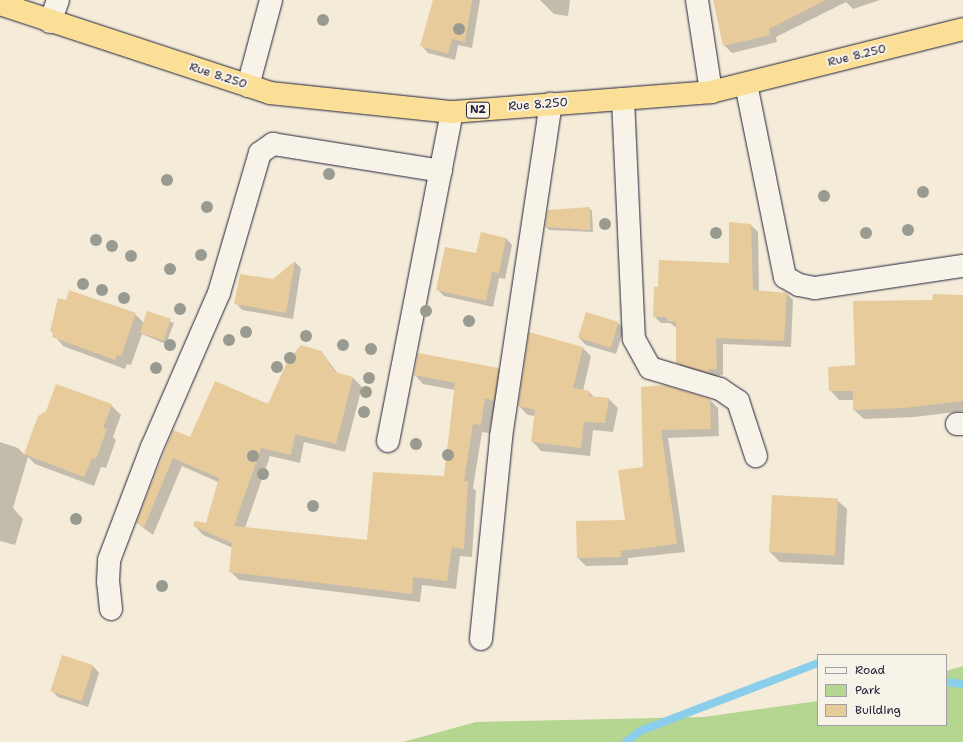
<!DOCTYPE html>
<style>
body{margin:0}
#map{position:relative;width:963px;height:742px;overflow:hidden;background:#f4ebd9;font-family:"Shantell Sans",sans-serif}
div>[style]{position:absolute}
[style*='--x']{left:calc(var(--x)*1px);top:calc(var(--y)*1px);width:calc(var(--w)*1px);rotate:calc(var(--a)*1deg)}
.green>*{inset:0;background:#b4d690}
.shadow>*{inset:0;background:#0003}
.stream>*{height:8px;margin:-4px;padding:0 4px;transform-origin:4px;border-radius:4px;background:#8aceec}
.building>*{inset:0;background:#e8cb9b;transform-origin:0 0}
.roads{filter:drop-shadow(0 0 1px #22223b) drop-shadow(0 0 1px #22223b)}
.minor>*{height:22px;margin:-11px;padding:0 11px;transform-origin:11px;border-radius:11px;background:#f7f3e8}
.trunk>*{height:22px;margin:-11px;padding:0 11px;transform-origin:11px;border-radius:11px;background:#fbdf96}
.trees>*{width:12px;height:12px;margin:-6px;border-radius:50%;background:#999a90}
span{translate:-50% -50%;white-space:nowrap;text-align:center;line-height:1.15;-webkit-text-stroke:4px #f7f3e8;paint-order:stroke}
.shield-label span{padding:1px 3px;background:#f7f3e8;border:1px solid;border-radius:3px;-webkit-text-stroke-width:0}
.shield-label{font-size:11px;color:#22223b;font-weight:700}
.street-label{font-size:12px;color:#22223b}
.legend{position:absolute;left:817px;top:654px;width:130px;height:72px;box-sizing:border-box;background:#f7f3e8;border:1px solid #a29fa3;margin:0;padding:5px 7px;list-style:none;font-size:12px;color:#22223b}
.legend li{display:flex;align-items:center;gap:8px;height:20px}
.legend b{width:20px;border:1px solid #a29fa3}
</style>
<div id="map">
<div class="green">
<div style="clip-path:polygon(963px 666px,963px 742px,403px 742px,476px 722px,704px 717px,818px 701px,818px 725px,946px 725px,946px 671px)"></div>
</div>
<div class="shadow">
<div style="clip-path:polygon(434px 0,480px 0,472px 48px,458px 45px,455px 60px,428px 53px,422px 46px)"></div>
<div style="clip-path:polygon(540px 0,578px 0,570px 0,568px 16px,554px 14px)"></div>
<div style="clip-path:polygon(720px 0,880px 0,853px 9px,846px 2px,776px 37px,777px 42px,732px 53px,724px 45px)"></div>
<div style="clip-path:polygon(589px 208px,592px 211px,593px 232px,549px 230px,546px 227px)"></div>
<div style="clip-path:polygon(751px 225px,758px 232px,759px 292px,787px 294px,793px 300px,791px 347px,723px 344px,723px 375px,716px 376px,716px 379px,684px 369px,677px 362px,677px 328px,670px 323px,661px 323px,654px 316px,659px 288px,730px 264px)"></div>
<div style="clip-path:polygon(506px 238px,512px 245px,505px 279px,499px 278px,493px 307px,444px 296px,437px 289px,477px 254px)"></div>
<div style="clip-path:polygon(295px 262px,301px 268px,293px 319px,242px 310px,236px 303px,273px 280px)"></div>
<div style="clip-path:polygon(963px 296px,963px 411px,914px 417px,864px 419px,854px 410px,854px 400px,839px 400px,830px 390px,933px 301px)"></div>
<div style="clip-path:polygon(148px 312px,174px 323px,166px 344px,142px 334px,131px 365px,127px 364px,125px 369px,63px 346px,51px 331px,135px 314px,144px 323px)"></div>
<div style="clip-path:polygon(618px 323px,624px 329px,616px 354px,586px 345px,579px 338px)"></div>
<div style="clip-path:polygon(583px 348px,591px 356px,583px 391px,589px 392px,595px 398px,609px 399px,618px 408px,613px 432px,593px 430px,590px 456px,541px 451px,533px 442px,535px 416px,528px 415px,519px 406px)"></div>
<div style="clip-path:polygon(321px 351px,338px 374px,353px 378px,362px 387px,345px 452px,304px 442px,300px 463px,270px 456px,245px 528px,368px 541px,445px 477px,455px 390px,423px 384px,415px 375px,498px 369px,507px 377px,502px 409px,494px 407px,489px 433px,482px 432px,473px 488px,476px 491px,472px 557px,460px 556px,456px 589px,422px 585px,420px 602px,239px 580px,230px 571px,233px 548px,203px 535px,195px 526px,207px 524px,218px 482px,182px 466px,153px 535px,137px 523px,174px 431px,190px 439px,269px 405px)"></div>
<div style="clip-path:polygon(642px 388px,710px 400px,718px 408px,719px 436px,668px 438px,685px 552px,628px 558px,628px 565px,586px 566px,578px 558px,626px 521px,644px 468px)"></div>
<div style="clip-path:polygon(111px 405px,121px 415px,113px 437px,116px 440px,106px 468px,101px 467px,94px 486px,35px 464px,28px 457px,13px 508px,23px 519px,15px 545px,0 541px,0 442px,18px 448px,25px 455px,39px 417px)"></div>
<div style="clip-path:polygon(837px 500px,847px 509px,844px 565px,780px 562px,770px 552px)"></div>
<div style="clip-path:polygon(63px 656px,93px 666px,99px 673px,88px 707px,58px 697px,51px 690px)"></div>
</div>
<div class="stream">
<div style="--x:946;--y:682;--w:17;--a:7"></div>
<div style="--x:626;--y:742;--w:18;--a:-38"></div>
<div style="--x:640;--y:731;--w:191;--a:-20.9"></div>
</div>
<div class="building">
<div style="clip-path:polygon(433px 0,472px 0,465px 42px,452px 39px,448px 54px,420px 46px)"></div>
<div style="clip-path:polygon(713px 0,826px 0,769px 29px,770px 35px,723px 46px)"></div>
<div style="clip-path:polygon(590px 207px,590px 230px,545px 227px,548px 210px)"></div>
<div style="clip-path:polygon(729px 222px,751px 224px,753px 290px,787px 293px,784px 341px,716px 338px,717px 369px,709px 369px,710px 373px,676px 363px,676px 322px,667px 321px,667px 317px,653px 317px,654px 287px,658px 287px,659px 260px,729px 263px)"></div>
<div style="clip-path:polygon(481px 232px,506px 238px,499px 273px,492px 272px,486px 301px,436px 290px,445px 247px,476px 253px)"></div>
<div style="clip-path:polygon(295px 261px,286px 313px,234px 304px,240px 274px,273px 279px)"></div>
<div style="clip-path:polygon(69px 290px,136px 313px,121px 356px,117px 355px,115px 360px,52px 337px,54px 332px,50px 331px,58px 298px,66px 300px)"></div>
<div style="clip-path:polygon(933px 294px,963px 295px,963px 401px,904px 408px,853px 410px,853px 391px,829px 391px,828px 367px,855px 365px,853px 301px,932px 300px)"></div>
<div style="left:147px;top:311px;width:25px;height:23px;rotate:18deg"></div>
<div style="left:586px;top:312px;width:34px;height:27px;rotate:17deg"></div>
<div style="clip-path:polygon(529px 332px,583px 347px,573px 388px,589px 391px,589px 396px,609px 398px,605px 423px,584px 422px,581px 448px,531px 442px,535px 410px,518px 406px)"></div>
<div style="clip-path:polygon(301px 345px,321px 351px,335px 372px,353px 377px,336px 444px,295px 434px,291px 455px,261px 448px,234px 526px,367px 540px,373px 472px,444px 476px,455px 383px,414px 375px,418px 353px,499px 368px,494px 401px,485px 398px,481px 425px,473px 424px,464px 481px,468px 481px,464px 549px,452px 547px,447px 581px,413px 577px,412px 594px,229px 572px,232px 543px,193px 526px,195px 521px,206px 523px,219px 478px,173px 458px,144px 527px,136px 523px,173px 430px,190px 437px,215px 381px,268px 404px,288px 360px)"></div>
<div style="clip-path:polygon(56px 384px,112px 404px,103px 428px,107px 429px,96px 459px,92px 458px,84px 477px,24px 454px,38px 416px,46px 411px)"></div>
<div style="clip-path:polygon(664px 385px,710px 399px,711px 429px,661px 430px,677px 544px,621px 551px,621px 557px,577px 558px,576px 521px,625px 520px,618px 470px,643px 467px,641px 387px)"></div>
<div style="left:772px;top:495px;width:66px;height:57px;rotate:3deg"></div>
<div style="left:62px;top:655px;width:33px;height:38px;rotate:18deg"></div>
</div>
<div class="roads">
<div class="minor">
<div style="--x:697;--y:0;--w:93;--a:81.3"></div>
<div style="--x:50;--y:22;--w:23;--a:-70"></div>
<div style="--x:746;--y:84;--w:197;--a:78.6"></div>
<div style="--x:785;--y:277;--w:16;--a:30"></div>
<div style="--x:799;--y:285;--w:16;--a:11"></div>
<div style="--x:815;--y:288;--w:150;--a:-8.5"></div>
<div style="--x:248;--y:86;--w:89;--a:-75"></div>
<div style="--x:623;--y:99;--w:240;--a:87.4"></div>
<div style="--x:634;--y:339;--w:33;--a:61"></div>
<div style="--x:650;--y:368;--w:73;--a:16.7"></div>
<div style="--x:720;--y:389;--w:22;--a:34"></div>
<div style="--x:738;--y:401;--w:58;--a:71.9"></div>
<div style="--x:957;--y:424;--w:6;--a:0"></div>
<div style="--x:388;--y:441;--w:335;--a:-79"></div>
<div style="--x:111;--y:609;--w:27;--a:-96"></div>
<div style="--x:108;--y:582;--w:22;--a:-87"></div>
<div style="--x:109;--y:560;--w:121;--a:-69.2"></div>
<div style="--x:152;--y:447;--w:168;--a:-66.5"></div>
<div style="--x:219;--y:293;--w:146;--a:-73.7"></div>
<div style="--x:260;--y:153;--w:16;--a:-35"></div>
<div style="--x:273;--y:144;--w:170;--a:9.1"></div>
<div style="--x:481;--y:639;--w:203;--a:-84.3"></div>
<div style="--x:501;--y:437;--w:337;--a:-81.5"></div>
</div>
<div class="trunk">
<div style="--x:0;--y:4;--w:284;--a:18.2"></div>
<div style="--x:270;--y:93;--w:183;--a:6"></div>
<div style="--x:452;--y:112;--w:260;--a:-4.4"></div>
<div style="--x:711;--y:92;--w:260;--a:-14"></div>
</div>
</div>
<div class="trees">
<div style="left:323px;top:20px"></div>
<div style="left:459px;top:29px"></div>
<div style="left:329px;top:174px"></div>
<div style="left:167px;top:180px"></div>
<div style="left:923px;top:192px"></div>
<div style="left:824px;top:196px"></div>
<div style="left:207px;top:207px"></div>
<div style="left:605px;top:224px"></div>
<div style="left:908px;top:230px"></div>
<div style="left:716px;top:233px"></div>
<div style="left:866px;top:233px"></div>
<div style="left:96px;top:240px"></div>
<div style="left:112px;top:246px"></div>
<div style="left:201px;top:255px"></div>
<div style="left:131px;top:256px"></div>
<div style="left:170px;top:269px"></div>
<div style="left:83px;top:284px"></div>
<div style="left:102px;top:290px"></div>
<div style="left:124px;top:298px"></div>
<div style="left:180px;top:309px"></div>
<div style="left:426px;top:311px"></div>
<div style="left:469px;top:321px"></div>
<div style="left:246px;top:332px"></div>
<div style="left:306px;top:336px"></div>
<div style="left:229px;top:340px"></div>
<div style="left:170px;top:345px"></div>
<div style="left:343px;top:345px"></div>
<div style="left:371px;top:349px"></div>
<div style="left:290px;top:358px"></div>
<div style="left:277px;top:367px"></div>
<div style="left:156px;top:368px"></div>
<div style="left:369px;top:378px"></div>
<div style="left:366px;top:392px"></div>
<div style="left:364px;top:412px"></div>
<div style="left:416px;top:444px"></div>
<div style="left:448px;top:455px"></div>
<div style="left:253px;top:456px"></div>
<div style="left:263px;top:474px"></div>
<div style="left:313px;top:506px"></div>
<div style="left:76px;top:519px"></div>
<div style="left:162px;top:586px"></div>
</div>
<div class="shield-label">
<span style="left:478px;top:110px">N2</span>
</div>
<div class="street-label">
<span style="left:857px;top:56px;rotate:-14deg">Rue 8.250</span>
<span style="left:218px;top:76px;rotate:18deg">Rue 8.250</span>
<span style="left:538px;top:105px;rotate:-4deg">Rue 8.250</span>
</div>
<ul class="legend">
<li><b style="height:5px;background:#f7f3e8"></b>Road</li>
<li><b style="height:11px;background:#b4d690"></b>Park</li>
<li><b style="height:11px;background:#e8cb9b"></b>Building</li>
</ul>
</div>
